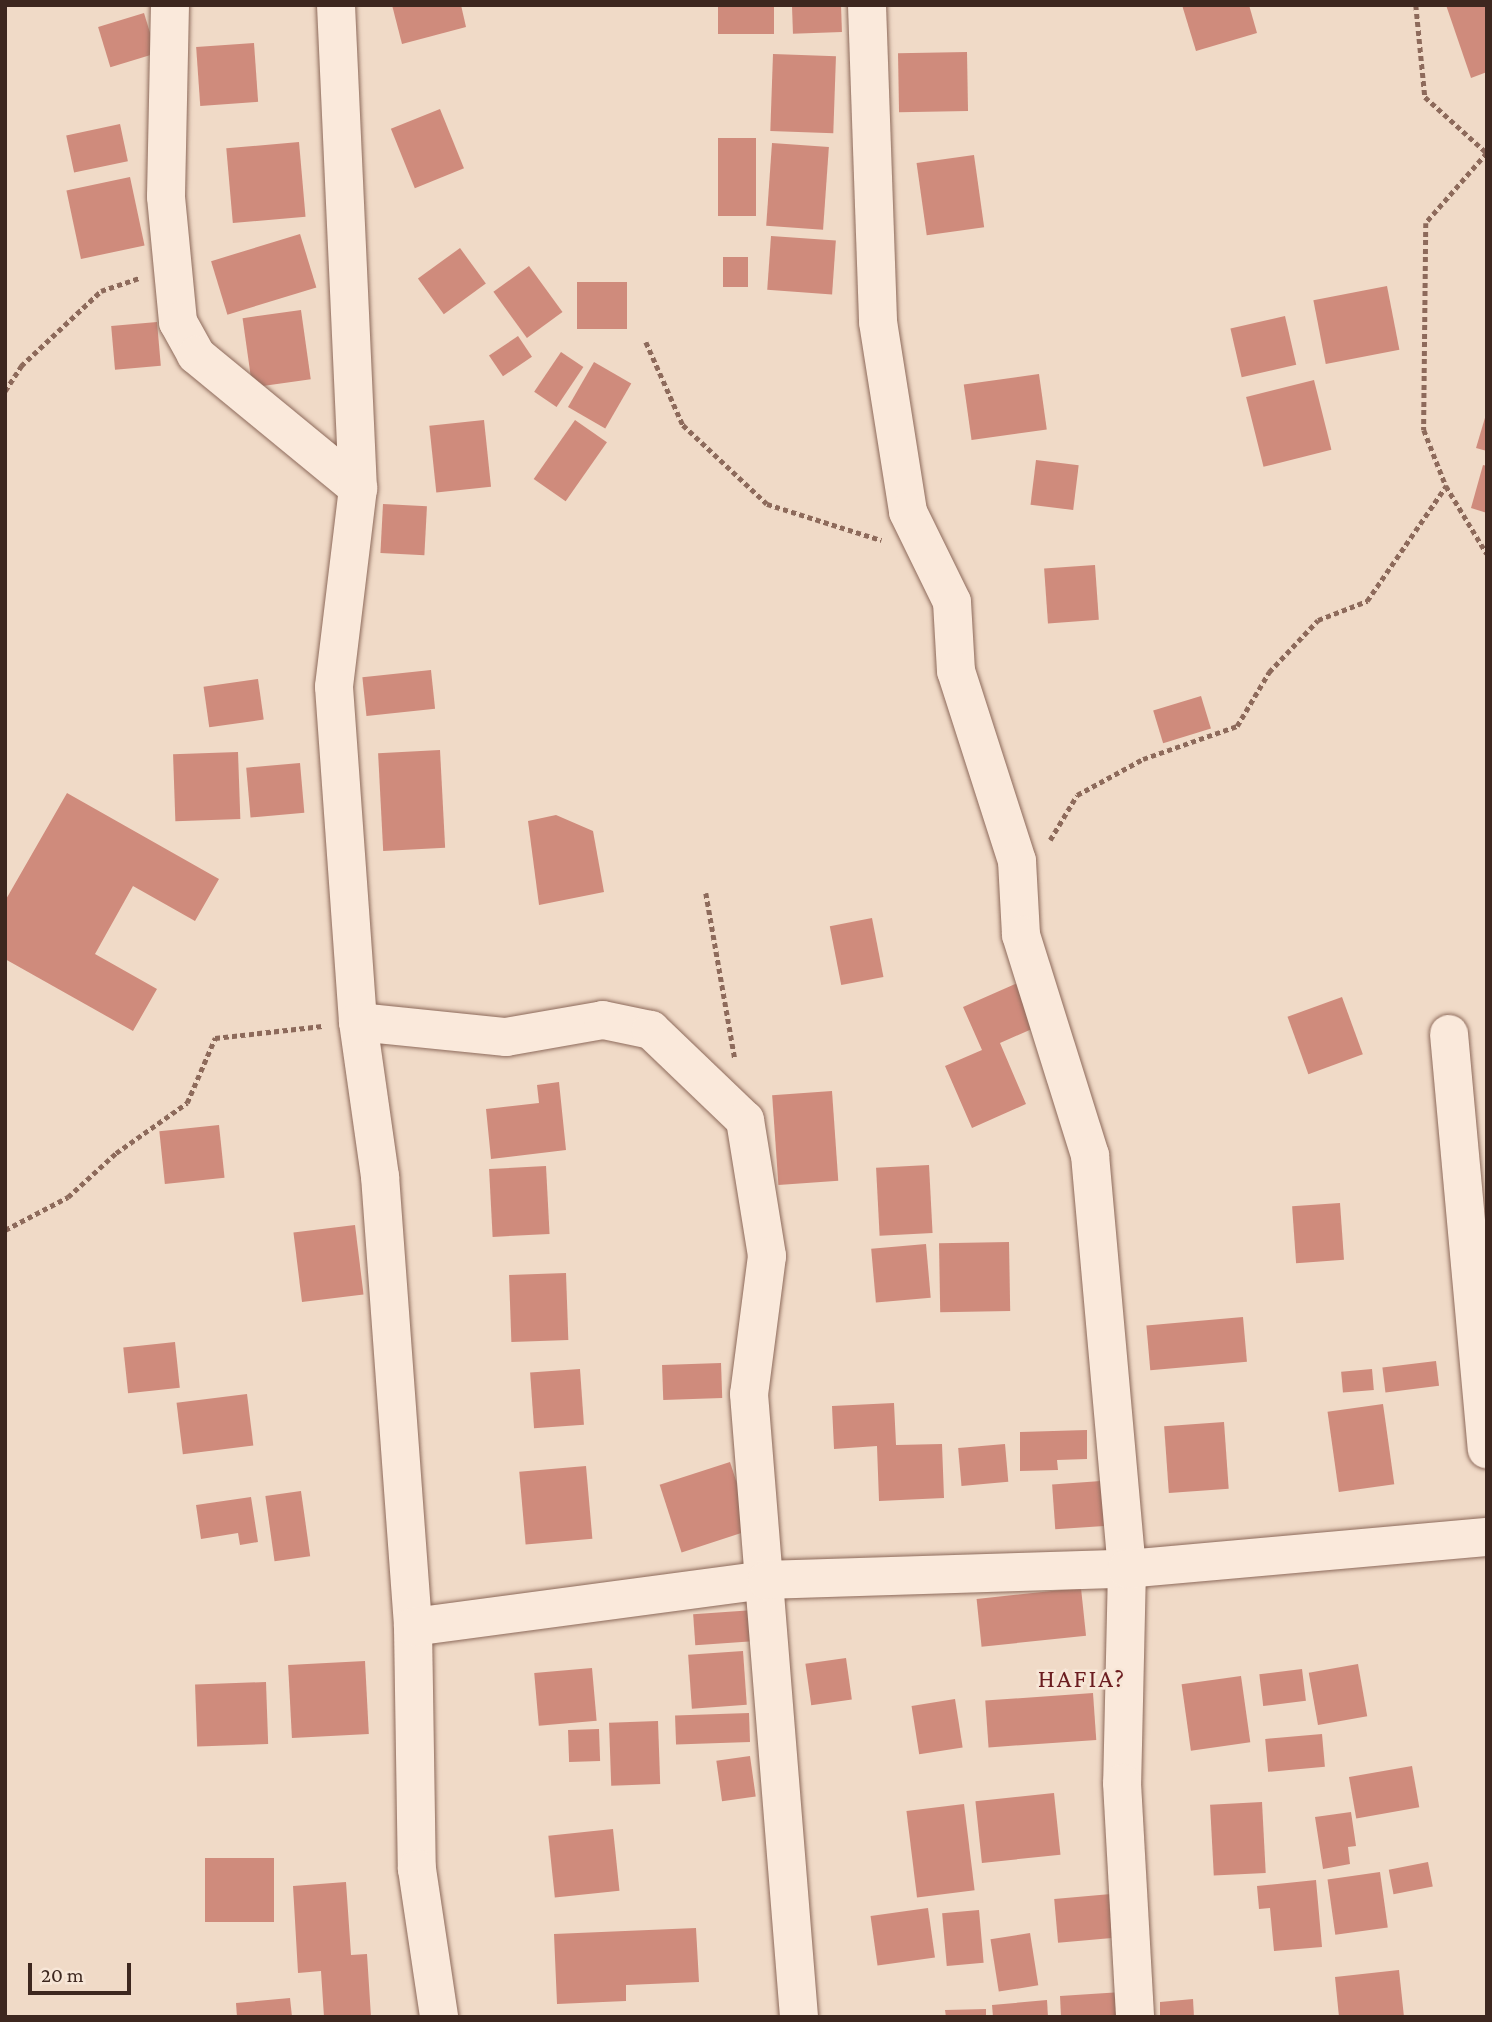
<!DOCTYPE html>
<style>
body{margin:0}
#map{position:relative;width:1492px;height:2022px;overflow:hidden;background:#f0dac7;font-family:"Crimson Pro",serif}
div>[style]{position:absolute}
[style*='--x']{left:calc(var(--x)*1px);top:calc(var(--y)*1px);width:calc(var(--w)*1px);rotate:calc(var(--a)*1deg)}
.building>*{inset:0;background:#cf8b7c;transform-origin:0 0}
.path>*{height:4.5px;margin-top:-2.25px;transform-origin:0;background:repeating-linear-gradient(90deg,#8d6a5b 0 5px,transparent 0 8.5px)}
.roads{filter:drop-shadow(0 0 2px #8d6a5b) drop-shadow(0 0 2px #8d6a5b)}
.minor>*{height:38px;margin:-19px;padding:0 19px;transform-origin:19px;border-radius:19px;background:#fae9db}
span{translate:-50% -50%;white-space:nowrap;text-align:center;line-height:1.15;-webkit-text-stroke:5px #f7e6d7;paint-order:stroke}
.neighbourhood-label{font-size:26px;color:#6b1d20;letter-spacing:2px}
.frame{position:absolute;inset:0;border:7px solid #3d271f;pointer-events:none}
.scale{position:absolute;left:28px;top:1963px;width:103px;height:32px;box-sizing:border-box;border:4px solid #3d271f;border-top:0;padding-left:9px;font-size:21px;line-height:24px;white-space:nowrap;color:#3d271f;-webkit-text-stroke:5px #f7e6d7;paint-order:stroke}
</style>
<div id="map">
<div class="building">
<div style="clip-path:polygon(392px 5px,461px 5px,466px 27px,402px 44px)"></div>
<div style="left:718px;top:5px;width:56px;height:29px"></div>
<div style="left:841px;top:5px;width:27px;height:49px;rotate:88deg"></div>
<div style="clip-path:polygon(1182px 5px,1249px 5px,1257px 33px,1196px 51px)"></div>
<div style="clip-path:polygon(1446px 5px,1487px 5px,1487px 72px,1471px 78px)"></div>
<div style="left:144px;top:13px;width:42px;height:48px;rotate:73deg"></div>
<div style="left:254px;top:43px;width:59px;height:58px;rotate:86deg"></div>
<div style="left:967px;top:52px;width:59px;height:69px;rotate:89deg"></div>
<div style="left:773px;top:54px;width:63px;height:77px;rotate:2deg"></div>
<div style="left:440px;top:109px;width:64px;height:53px;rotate:68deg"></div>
<div style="left:120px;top:124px;width:38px;height:55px;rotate:78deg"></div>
<div style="left:718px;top:138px;width:38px;height:78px"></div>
<div style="left:299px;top:142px;width:75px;height:73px;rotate:85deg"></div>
<div style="left:772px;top:143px;width:57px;height:83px;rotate:4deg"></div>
<div style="left:974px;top:155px;width:73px;height:58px;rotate:82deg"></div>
<div style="left:130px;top:177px;width:70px;height:65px;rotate:78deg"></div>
<div style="left:300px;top:234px;width:56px;height:93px;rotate:73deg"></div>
<div style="left:771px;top:236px;width:65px;height:54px;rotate:4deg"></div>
<div style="left:460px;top:248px;width:44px;height:52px;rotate:54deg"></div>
<div style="left:723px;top:257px;width:25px;height:30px"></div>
<div style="left:529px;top:266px;width:57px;height:44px;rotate:54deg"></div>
<div style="left:627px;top:282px;width:47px;height:50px;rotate:90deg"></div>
<div style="left:1387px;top:286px;width:65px;height:75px;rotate:79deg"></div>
<div style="left:301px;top:310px;width:70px;height:59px;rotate:82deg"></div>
<div style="left:1285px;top:316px;width:50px;height:56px;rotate:77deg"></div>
<div style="left:157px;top:322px;width:44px;height:46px;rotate:85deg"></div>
<div style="left:518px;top:336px;width:25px;height:35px;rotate:56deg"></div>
<div style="left:561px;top:352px;width:27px;height:48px;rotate:34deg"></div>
<div style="left:594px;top:362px;width:43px;height:52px;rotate:30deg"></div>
<div style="left:1039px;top:374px;width:56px;height:76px;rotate:82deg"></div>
<div style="left:1314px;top:380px;width:72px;height:70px;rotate:76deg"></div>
<div style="clip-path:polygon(1487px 411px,1487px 451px,1476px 448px)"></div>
<div style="left:484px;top:420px;width:67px;height:55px;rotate:84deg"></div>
<div style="left:575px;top:420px;width:39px;height:72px;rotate:35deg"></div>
<div style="left:1036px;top:460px;width:43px;height:45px;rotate:7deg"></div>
<div style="clip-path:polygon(1483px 465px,1487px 466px,1487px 513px,1471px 508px)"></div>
<div style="left:383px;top:504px;width:44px;height:49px;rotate:3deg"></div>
<div style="left:1095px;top:565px;width:55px;height:51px;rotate:86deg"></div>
<div style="left:431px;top:670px;width:39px;height:69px;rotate:84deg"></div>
<div style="left:258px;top:679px;width:41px;height:55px;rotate:82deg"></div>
<div style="left:1201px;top:696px;width:34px;height:50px;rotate:73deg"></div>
<div style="left:440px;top:750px;width:98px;height:62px;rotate:87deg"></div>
<div style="left:238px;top:752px;width:67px;height:65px;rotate:88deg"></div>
<div style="left:300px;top:763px;width:50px;height:54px;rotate:85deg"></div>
<div style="clip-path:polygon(67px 793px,219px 879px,195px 921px,133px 886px,95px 954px,157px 989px,133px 1031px,5px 959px,5px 901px)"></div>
<div style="clip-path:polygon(556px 815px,593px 831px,604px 892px,539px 905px,528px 821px)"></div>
<div style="left:872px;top:918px;width:60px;height:43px;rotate:79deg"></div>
<div style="clip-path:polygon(1022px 981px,1041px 1025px,1000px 1043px,1026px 1104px,972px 1128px,945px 1066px,982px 1050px,963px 1007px)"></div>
<div style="left:1342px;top:997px;width:61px;height:58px;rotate:70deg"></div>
<div style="clip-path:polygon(559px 1082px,566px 1150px,491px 1159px,486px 1109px,539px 1103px,537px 1085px)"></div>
<div style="left:832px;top:1091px;width:90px;height:60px;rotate:86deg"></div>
<div style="left:219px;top:1125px;width:53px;height:60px;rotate:84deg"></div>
<div style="left:929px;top:1165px;width:68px;height:53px;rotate:87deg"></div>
<div style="left:546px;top:1166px;width:68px;height:57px;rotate:87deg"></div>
<div style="left:1340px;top:1203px;width:57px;height:48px;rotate:86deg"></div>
<div style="left:355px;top:1225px;width:70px;height:62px;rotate:83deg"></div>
<div style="left:1009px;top:1242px;width:69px;height:70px;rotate:89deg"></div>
<div style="left:926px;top:1244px;width:54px;height:55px;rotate:85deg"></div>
<div style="left:566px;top:1273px;width:67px;height:57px;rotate:88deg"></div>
<div style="left:1243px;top:1317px;width:45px;height:97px;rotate:85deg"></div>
<div style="left:175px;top:1342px;width:46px;height:52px;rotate:84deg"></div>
<div style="left:1436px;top:1361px;width:25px;height:54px;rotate:83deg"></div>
<div style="left:721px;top:1363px;width:35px;height:59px;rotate:88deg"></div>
<div style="left:580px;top:1369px;width:56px;height:50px;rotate:86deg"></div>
<div style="left:1372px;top:1369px;width:21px;height:31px;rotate:85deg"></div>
<div style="left:247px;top:1394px;width:52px;height:71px;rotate:83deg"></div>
<div style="clip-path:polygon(894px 1403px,896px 1445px,942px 1444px,944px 1498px,879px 1501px,877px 1446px,834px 1449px,832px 1406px)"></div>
<div style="left:1383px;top:1404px;width:81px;height:56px;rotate:82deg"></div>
<div style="left:1224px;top:1422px;width:67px;height:60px;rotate:86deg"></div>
<div style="clip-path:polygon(1087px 1430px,1087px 1459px,1057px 1460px,1058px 1470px,1020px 1471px,1020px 1432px)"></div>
<div style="left:1005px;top:1444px;width:38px;height:47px;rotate:85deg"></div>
<div style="left:730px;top:1462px;width:71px;height:74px;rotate:72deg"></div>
<div style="left:586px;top:1466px;width:73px;height:67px;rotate:85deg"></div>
<div style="left:1101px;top:1481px;width:45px;height:49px;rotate:86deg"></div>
<div style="left:301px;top:1491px;width:66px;height:36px;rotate:82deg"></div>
<div style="clip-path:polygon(251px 1497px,258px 1542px,240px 1545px,238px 1533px,201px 1539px,196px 1505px)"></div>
<div style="left:1081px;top:1588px;width:48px;height:105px;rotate:84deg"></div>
<div style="left:754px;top:1610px;width:31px;height:61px;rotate:86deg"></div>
<div style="left:743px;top:1651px;width:54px;height:55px;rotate:86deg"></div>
<div style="left:846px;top:1658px;width:42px;height:41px;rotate:82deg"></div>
<div style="left:365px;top:1661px;width:73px;height:77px;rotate:87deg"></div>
<div style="left:1358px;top:1664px;width:53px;height:50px;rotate:80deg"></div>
<div style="left:592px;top:1668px;width:53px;height:58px;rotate:85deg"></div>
<div style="left:1302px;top:1669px;width:32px;height:43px;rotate:83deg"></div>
<div style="left:1241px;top:1676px;width:67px;height:60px;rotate:82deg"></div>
<div style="left:266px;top:1682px;width:62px;height:71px;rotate:88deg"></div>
<div style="left:1093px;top:1693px;width:47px;height:108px;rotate:86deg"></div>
<div style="left:955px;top:1699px;width:49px;height:44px;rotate:81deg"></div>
<div style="left:749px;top:1713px;width:29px;height:74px;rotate:88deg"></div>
<div style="left:658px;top:1721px;width:63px;height:49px;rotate:88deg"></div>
<div style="left:599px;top:1729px;width:32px;height:31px;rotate:88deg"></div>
<div style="left:1322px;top:1734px;width:33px;height:57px;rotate:85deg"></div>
<div style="left:750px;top:1756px;width:41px;height:34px;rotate:82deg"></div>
<div style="left:1412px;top:1766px;width:42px;height:64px;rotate:80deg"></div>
<div style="left:1054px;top:1793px;width:62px;height:79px;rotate:84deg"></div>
<div style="left:1262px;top:1802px;width:71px;height:52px;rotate:87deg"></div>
<div style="left:964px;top:1804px;width:87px;height:58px;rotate:83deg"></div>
<div style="clip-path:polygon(1351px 1812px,1356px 1846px,1348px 1847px,1350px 1864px,1323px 1869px,1315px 1817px)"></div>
<div style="left:613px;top:1829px;width:62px;height:65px;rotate:84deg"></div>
<div style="left:274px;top:1858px;width:64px;height:69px;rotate:90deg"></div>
<div style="left:1428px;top:1862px;width:25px;height:40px;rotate:79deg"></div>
<div style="left:1380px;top:1872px;width:56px;height:53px;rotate:82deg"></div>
<div style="clip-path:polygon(1316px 1880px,1322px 1947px,1274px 1951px,1270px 1908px,1259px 1909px,1257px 1886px)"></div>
<div style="clip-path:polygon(346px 1882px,351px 1955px,367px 1954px,371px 2017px,324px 2017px,321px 1971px,298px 1973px,293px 1886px)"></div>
<div style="left:1111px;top:1894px;width:44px;height:57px;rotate:85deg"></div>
<div style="left:928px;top:1908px;width:50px;height:58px;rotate:82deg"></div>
<div style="left:979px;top:1910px;width:53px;height:37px;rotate:85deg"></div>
<div style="clip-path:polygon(696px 1928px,699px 1982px,626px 1985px,626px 2001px,557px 2004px,554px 1934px)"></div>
<div style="left:1030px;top:1933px;width:53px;height:40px;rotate:81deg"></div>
<div style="clip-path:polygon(1399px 1970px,1404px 2017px,1339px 2017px,1335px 1977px)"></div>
<div style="clip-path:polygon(1122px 1992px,1123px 2017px,1061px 2017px,1060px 1996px)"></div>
<div style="clip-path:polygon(290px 1998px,292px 2017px,237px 2017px,236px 2003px)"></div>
<div style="clip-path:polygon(1193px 1999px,1194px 2017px,1160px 2017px,1160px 2002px)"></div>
<div style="clip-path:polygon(1047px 2000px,1048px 2017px,993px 2017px,992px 2005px)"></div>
<div style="clip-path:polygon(986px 2009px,986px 2017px,946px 2017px,945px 2010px)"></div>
</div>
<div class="path">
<div style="--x:1416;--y:5;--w:92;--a:84.4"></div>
<div style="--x:1425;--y:97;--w:84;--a:42.1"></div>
<div style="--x:1487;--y:153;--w:93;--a:131.1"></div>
<div style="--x:1426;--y:223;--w:207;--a:90.6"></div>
<div style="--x:1424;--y:430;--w:60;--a:68.6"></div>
<div style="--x:1446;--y:486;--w:79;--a:58.9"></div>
<div style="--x:646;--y:342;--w:91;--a:66"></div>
<div style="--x:683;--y:425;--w:115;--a:43.2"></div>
<div style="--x:767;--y:504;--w:120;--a:17.5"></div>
<div style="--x:5;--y:391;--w:30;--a:-57"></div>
<div style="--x:21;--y:366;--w:110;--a:-43.2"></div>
<div style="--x:101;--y:291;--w:40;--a:-18.9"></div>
<div style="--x:1050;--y:840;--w:52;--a:-59"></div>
<div style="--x:1077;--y:795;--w:75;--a:-28.6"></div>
<div style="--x:1143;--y:759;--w:100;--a:-19.3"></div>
<div style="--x:1237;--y:726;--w:63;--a:-59.3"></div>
<div style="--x:1269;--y:672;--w:71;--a:-46.7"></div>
<div style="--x:1318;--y:620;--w:53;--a:-21.2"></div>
<div style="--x:1367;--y:601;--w:140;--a:-55.5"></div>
<div style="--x:706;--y:893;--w:169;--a:80.1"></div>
<div style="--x:5;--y:1230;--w:71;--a:-27.6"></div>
<div style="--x:68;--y:1197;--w:65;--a:-42.5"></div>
<div style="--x:116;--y:1153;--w:87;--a:-35.2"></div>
<div style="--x:187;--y:1103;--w:71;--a:-66.7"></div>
<div style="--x:215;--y:1038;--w:108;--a:-6.4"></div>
</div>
<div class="roads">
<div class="minor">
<div style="--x:170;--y:5;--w:192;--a:91.2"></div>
<div style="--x:166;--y:197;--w:126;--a:84.5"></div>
<div style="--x:178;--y:322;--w:38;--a:61"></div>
<div style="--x:196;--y:355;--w:210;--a:39.4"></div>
<div style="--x:336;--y:5;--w:484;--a:87.4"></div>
<div style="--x:358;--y:488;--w:200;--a:96.9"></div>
<div style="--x:334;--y:687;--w:336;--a:85.9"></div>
<div style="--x:358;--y:1022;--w:156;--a:81.9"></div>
<div style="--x:380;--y:1176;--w:452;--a:85.8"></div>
<div style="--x:413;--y:1627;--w:242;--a:89.1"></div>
<div style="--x:417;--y:1869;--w:150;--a:81.5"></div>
<div style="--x:867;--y:5;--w:317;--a:88"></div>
<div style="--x:878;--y:322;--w:192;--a:81"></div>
<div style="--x:908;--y:512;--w:100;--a:63.9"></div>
<div style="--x:952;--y:602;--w:69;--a:86.7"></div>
<div style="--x:956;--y:671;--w:200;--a:72.2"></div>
<div style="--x:1017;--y:861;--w:74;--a:86.9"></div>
<div style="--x:1021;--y:935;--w:231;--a:72.6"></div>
<div style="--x:1090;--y:1155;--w:416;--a:84.9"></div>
<div style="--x:1127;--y:1569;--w:214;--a:91.3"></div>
<div style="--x:1122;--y:1783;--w:234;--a:86.8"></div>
<div style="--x:358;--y:1022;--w:149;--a:5.8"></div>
<div style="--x:506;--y:1037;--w:98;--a:-9.9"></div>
<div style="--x:603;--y:1020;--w:49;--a:11.8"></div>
<div style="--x:651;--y:1030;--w:130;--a:43.8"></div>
<div style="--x:745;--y:1120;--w:138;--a:80.8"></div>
<div style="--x:767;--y:1256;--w:139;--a:97.4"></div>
<div style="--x:749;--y:1394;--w:625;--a:85.41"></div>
<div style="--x:1449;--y:1034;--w:417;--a:84.8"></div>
<div style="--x:413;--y:1627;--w:357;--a:-7.6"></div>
<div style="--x:767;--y:1580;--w:360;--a:-1.8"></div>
<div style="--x:1127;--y:1569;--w:361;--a:-5.1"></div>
</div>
</div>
<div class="neighbourhood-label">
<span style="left:1082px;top:1679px">HAFIA?</span>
</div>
<div class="frame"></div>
<div class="scale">20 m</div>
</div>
